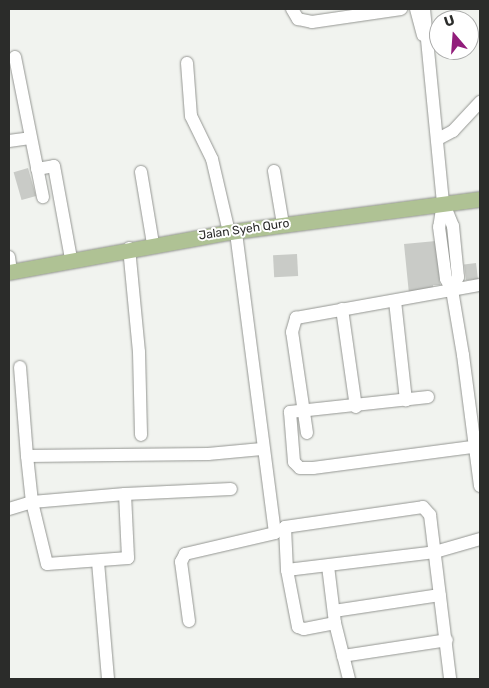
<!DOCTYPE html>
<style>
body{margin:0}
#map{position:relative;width:489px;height:688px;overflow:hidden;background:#f1f3ef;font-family:Rubik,sans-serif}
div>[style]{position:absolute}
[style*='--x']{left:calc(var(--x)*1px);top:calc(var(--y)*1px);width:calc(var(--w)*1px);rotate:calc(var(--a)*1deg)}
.building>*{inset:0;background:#c9cbc7;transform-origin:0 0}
.roads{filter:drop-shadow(0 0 1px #949692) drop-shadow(0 0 1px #949692)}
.minor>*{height:12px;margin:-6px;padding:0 6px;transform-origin:6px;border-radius:6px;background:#fff}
.major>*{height:15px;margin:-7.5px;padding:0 7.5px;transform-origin:7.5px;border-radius:7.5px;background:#afc294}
span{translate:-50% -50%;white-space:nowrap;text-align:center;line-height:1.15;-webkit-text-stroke:4px #fff;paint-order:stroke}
.street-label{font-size:12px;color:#2b2c2a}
.frame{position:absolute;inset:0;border:10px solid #2b2c2a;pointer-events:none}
.north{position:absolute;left:429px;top:10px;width:50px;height:50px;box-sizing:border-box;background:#fff;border:1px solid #aaabaa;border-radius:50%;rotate:342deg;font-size:14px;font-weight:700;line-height:20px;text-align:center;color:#2b2c2a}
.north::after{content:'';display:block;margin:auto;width:18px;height:22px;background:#921d7b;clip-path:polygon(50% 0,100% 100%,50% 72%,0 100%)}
</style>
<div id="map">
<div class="building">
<div style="left:28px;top:168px;width:29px;height:15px;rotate:74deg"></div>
<div style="clip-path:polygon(436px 241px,440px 285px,433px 285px,434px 291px,409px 294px,404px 244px)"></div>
<div style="left:297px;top:254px;width:22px;height:24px;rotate:87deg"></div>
<div style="left:476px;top:263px;width:16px;height:12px;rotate:83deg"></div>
</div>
<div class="roads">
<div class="minor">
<div style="--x:292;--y:9;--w:12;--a:59"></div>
<div style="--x:298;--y:19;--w:14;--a:12"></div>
<div style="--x:312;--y:22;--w:90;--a:-8.3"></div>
<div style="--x:416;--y:9;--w:27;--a:75"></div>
<div style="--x:424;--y:9;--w:195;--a:84.4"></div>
<div style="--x:443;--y:203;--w:24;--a:99"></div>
<div style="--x:439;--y:227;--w:52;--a:82.3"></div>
<div style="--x:446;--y:279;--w:13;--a:61"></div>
<div style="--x:452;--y:290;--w:66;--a:80.4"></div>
<div style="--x:463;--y:355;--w:132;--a:82.6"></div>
<div style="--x:15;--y:57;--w:143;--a:78.7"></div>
<div style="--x:187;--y:63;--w:53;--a:85.7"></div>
<div style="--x:191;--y:116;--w:48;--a:64"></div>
<div style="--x:212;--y:159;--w:75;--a:76.9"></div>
<div style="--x:438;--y:139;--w:17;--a:-28"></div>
<div style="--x:453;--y:131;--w:40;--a:-47"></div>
<div style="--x:9;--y:141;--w:21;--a:-8"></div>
<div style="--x:37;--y:169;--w:17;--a:-10"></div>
<div style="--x:54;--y:166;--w:95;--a:79.6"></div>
<div style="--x:274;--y:171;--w:54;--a:80.4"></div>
<div style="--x:141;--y:172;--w:73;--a:80.5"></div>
<div style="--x:444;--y:204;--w:24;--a:68"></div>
<div style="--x:453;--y:226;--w:51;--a:84.4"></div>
<div style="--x:458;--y:277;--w:14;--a:115"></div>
<div style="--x:129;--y:248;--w:104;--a:84.5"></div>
<div style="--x:139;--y:352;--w:83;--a:88.6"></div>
<div style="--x:9;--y:257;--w:15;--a:82"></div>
<div style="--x:395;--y:301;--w:100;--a:83.7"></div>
<div style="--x:342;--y:309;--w:99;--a:81.9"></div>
<div style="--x:20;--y:367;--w:89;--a:85.5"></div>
<div style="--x:428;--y:397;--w:139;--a:173.8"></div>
<div style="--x:290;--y:412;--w:50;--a:85.4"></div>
<div style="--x:294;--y:462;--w:8;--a:45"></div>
<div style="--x:300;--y:468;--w:13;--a:0"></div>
<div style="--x:313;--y:468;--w:168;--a:-7.5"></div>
<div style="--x:307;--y:433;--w:102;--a:-98.4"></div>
<div style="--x:292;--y:332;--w:15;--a:-74"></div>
<div style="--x:296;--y:318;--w:187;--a:-10.2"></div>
<div style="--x:125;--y:494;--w:64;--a:87.3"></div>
<div style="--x:128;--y:558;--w:81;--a:175.8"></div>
<div style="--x:47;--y:564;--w:64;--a:-103.6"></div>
<div style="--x:32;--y:502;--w:46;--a:-96.2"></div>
<div style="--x:27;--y:456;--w:181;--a:-0.6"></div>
<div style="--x:208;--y:454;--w:54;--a:-5.3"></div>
<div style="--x:9;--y:509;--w:24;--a:-17"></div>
<div style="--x:32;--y:502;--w:93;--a:-4.9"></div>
<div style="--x:125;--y:494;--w:106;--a:-2.7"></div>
<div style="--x:98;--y:562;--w:117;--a:85.1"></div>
<div style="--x:328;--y:566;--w:57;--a:83"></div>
<div style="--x:335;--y:623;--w:58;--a:76"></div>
<div style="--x:287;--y:570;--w:149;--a:-6.9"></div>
<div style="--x:435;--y:552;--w:47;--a:-16.1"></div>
<div style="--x:334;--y:611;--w:107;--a:-8.6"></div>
<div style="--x:189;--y:621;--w:60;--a:-97.7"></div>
<div style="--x:181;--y:562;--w:9;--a:-63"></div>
<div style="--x:185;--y:554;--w:92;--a:-13.1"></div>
<div style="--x:275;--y:533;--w:305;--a:-97.4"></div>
<div style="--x:335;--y:623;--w:32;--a:169"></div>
<div style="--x:304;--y:629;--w:6;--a:-162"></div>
<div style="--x:298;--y:627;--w:58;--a:-100.9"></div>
<div style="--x:287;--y:570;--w:43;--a:-92.7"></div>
<div style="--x:285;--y:527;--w:139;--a:-8.2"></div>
<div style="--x:423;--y:507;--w:11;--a:49"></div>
<div style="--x:430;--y:515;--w:165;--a:83"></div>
<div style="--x:343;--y:656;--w:105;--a:-8.7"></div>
</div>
<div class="major">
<div style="--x:9;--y:272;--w:224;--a:-10.3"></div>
<div style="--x:229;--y:232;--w:253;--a:-7.5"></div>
</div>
</div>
<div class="street-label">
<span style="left:244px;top:230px;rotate:-8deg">Jalan Syeh Quro</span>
</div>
<div class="frame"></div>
<div class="north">U</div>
</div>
